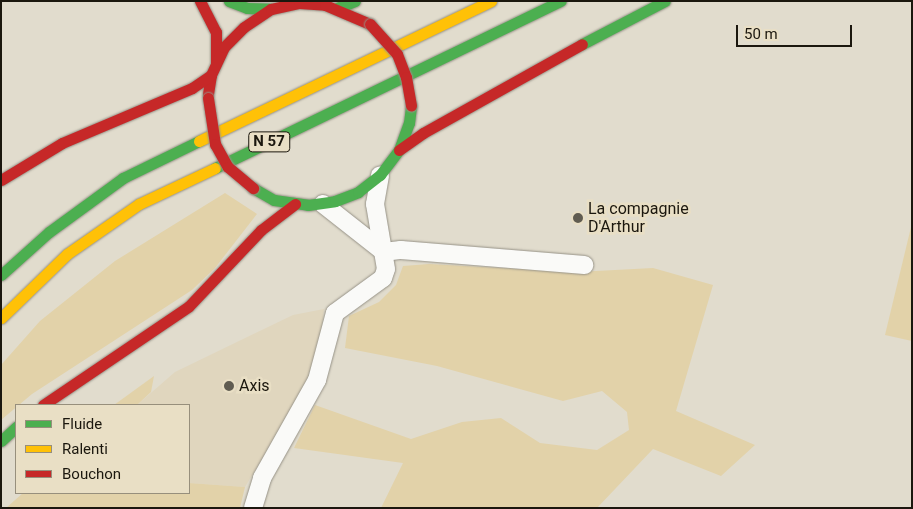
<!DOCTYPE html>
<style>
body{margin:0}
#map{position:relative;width:913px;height:509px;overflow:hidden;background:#e1dccd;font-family:Roboto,sans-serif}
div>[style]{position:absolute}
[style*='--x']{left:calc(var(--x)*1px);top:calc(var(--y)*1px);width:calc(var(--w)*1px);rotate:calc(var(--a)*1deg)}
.built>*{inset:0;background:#e0d6be}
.green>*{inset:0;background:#e2d2a9}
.roads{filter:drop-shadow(0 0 1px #969287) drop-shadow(0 0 1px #969287)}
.street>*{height:18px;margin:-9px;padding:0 9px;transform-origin:9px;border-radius:9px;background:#fafaf8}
.fast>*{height:11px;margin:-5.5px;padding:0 5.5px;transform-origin:5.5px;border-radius:5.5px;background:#4caf50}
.slow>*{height:11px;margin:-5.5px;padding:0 5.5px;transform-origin:5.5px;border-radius:5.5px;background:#ffc107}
.jam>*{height:11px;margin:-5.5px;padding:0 5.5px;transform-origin:5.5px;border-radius:5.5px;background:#c62828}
.bridges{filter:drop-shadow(0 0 1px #969287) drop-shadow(0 0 1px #969287)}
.jam-bridge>*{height:11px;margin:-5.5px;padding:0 5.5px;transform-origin:5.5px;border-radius:5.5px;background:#c62828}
.dots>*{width:14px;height:14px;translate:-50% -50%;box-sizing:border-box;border:2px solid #e9dfc5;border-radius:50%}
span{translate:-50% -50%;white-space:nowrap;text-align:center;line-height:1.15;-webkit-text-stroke:5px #e9dfc5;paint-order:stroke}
.shield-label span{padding:1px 4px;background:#e9dfc5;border:1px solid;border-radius:4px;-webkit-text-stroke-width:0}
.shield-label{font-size:15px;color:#1b170e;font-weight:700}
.poi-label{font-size:16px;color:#1b170e}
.left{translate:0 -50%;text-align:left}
.frame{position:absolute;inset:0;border:2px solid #1b170e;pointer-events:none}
.legend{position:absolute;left:15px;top:404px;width:175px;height:90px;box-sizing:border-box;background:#e9dfc5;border:1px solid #978f7c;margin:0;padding:6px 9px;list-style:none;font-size:15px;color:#1b170e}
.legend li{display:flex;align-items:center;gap:10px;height:25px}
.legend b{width:25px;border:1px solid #978f7c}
.scale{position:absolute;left:736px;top:25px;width:116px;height:22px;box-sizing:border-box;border:2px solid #1b170e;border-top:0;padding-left:6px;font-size:15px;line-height:18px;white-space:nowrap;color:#1b170e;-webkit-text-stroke:4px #e9dfc5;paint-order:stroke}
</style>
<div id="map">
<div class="built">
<div style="clip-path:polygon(324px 309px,317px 368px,245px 487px,189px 483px,189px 405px,137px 405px,175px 372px,293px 315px)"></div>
</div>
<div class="green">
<div style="clip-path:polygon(225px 193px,257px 214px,215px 268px,192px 290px,32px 394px,1px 420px,1px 365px,40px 321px,115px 261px)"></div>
<div style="clip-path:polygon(912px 223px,912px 341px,885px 335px)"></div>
<div style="clip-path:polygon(429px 264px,577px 272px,653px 268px,713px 285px,676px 411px,755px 445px,721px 476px,653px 449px,597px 508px,381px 508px,403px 463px,294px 448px,315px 405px,411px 439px,462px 422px,501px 418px,540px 443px,597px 450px,629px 430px,627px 412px,602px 391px,563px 401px,437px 366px,345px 348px,349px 316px,379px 302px,396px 285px,403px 266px)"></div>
<div style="clip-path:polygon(154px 376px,151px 392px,137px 405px,114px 405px)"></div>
<div style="clip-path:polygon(189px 483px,245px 487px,240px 508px,6px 508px,23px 493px,189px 493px)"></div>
</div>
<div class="roads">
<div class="street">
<div style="--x:323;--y:204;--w:78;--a:38.2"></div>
<div style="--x:384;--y:252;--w:17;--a:-7"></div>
<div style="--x:401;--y:250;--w:184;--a:4.7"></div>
<div style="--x:253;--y:508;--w:31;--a:-73"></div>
<div style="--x:262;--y:478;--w:112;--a:-60.7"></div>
<div style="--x:317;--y:380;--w:69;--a:-75"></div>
<div style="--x:335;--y:313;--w:59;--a:-36.1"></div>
<div style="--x:383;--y:278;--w:9;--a:-72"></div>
<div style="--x:386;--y:269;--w:66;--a:-99.6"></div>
<div style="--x:375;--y:204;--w:29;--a:-80"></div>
</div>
<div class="fast">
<div style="--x:229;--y:1;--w:19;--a:21"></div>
<div style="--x:247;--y:8;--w:24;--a:2"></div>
<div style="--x:337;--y:8;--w:19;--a:-21"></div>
<div style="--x:582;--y:44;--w:93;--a:-27.4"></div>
<div style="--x:215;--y:168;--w:384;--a:-25.8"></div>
<div style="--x:253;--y:188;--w:24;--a:30"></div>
<div style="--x:274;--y:200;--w:34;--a:8"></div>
<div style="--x:308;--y:205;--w:27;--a:-8"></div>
<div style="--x:335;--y:201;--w:25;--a:-21"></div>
<div style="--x:358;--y:192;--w:28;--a:-38"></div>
<div style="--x:380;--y:175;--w:31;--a:-53"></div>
<div style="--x:399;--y:150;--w:29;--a:-70"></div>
<div style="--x:409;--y:123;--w:17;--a:-83"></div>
<div style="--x:1;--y:275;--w:64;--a:-41.9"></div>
<div style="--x:49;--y:232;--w:92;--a:-36.1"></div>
<div style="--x:123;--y:178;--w:85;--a:-26"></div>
<div style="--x:1;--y:441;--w:21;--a:-43"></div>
</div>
<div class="slow">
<div style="--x:199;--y:141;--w:324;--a:-25.6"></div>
<div style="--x:1;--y:318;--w:92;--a:-44.1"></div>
<div style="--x:67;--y:254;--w:88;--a:-34.8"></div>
<div style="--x:139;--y:204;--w:84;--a:-25.3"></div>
</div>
<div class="jam">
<div style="--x:200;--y:1;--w:35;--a:63"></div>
<div style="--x:216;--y:32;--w:30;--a:90"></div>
<div style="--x:208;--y:94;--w:19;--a:-81"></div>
<div style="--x:211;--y:75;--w:31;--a:-65"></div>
<div style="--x:224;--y:47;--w:28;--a:-45"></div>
<div style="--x:244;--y:27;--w:32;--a:-34"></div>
<div style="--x:271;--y:9;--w:29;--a:-12"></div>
<div style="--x:299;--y:3;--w:26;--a:4"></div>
<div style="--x:325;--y:5;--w:49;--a:22.9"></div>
<div style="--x:399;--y:150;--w:29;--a:-35"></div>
<div style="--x:423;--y:133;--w:182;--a:-29.2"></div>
<div style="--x:1;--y:180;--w:71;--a:-31.2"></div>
<div style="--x:62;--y:143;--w:141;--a:-22.9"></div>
<div style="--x:192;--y:88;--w:23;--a:-34"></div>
<div style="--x:43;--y:405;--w:176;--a:-34.1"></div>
<div style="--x:189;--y:306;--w:105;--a:-46.5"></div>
<div style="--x:261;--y:230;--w:43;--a:-37.4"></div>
</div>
</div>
<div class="bridges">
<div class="jam-bridge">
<div style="--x:370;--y:24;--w:40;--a:48"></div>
<div style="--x:397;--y:54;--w:25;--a:69"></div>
<div style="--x:406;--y:77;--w:29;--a:80"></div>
<div style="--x:208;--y:98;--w:47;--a:81.3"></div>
<div style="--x:215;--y:144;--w:26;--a:61"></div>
<div style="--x:228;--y:167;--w:33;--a:40"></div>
</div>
</div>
<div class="dots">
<div style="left:578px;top:218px;background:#605c51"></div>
<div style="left:229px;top:386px;background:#605c51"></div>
</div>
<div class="shield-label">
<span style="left:269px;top:142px">N 57</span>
</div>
<div class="poi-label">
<span class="left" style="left:588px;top:218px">La compagnie<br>D'Arthur</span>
<span class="left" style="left:239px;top:386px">Axis</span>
</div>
<div class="frame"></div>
<ul class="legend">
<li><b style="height:6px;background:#4caf50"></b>Fluide</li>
<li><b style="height:6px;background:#ffc107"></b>Ralenti</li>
<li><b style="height:6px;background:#c62828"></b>Bouchon</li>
</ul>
<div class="scale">50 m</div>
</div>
